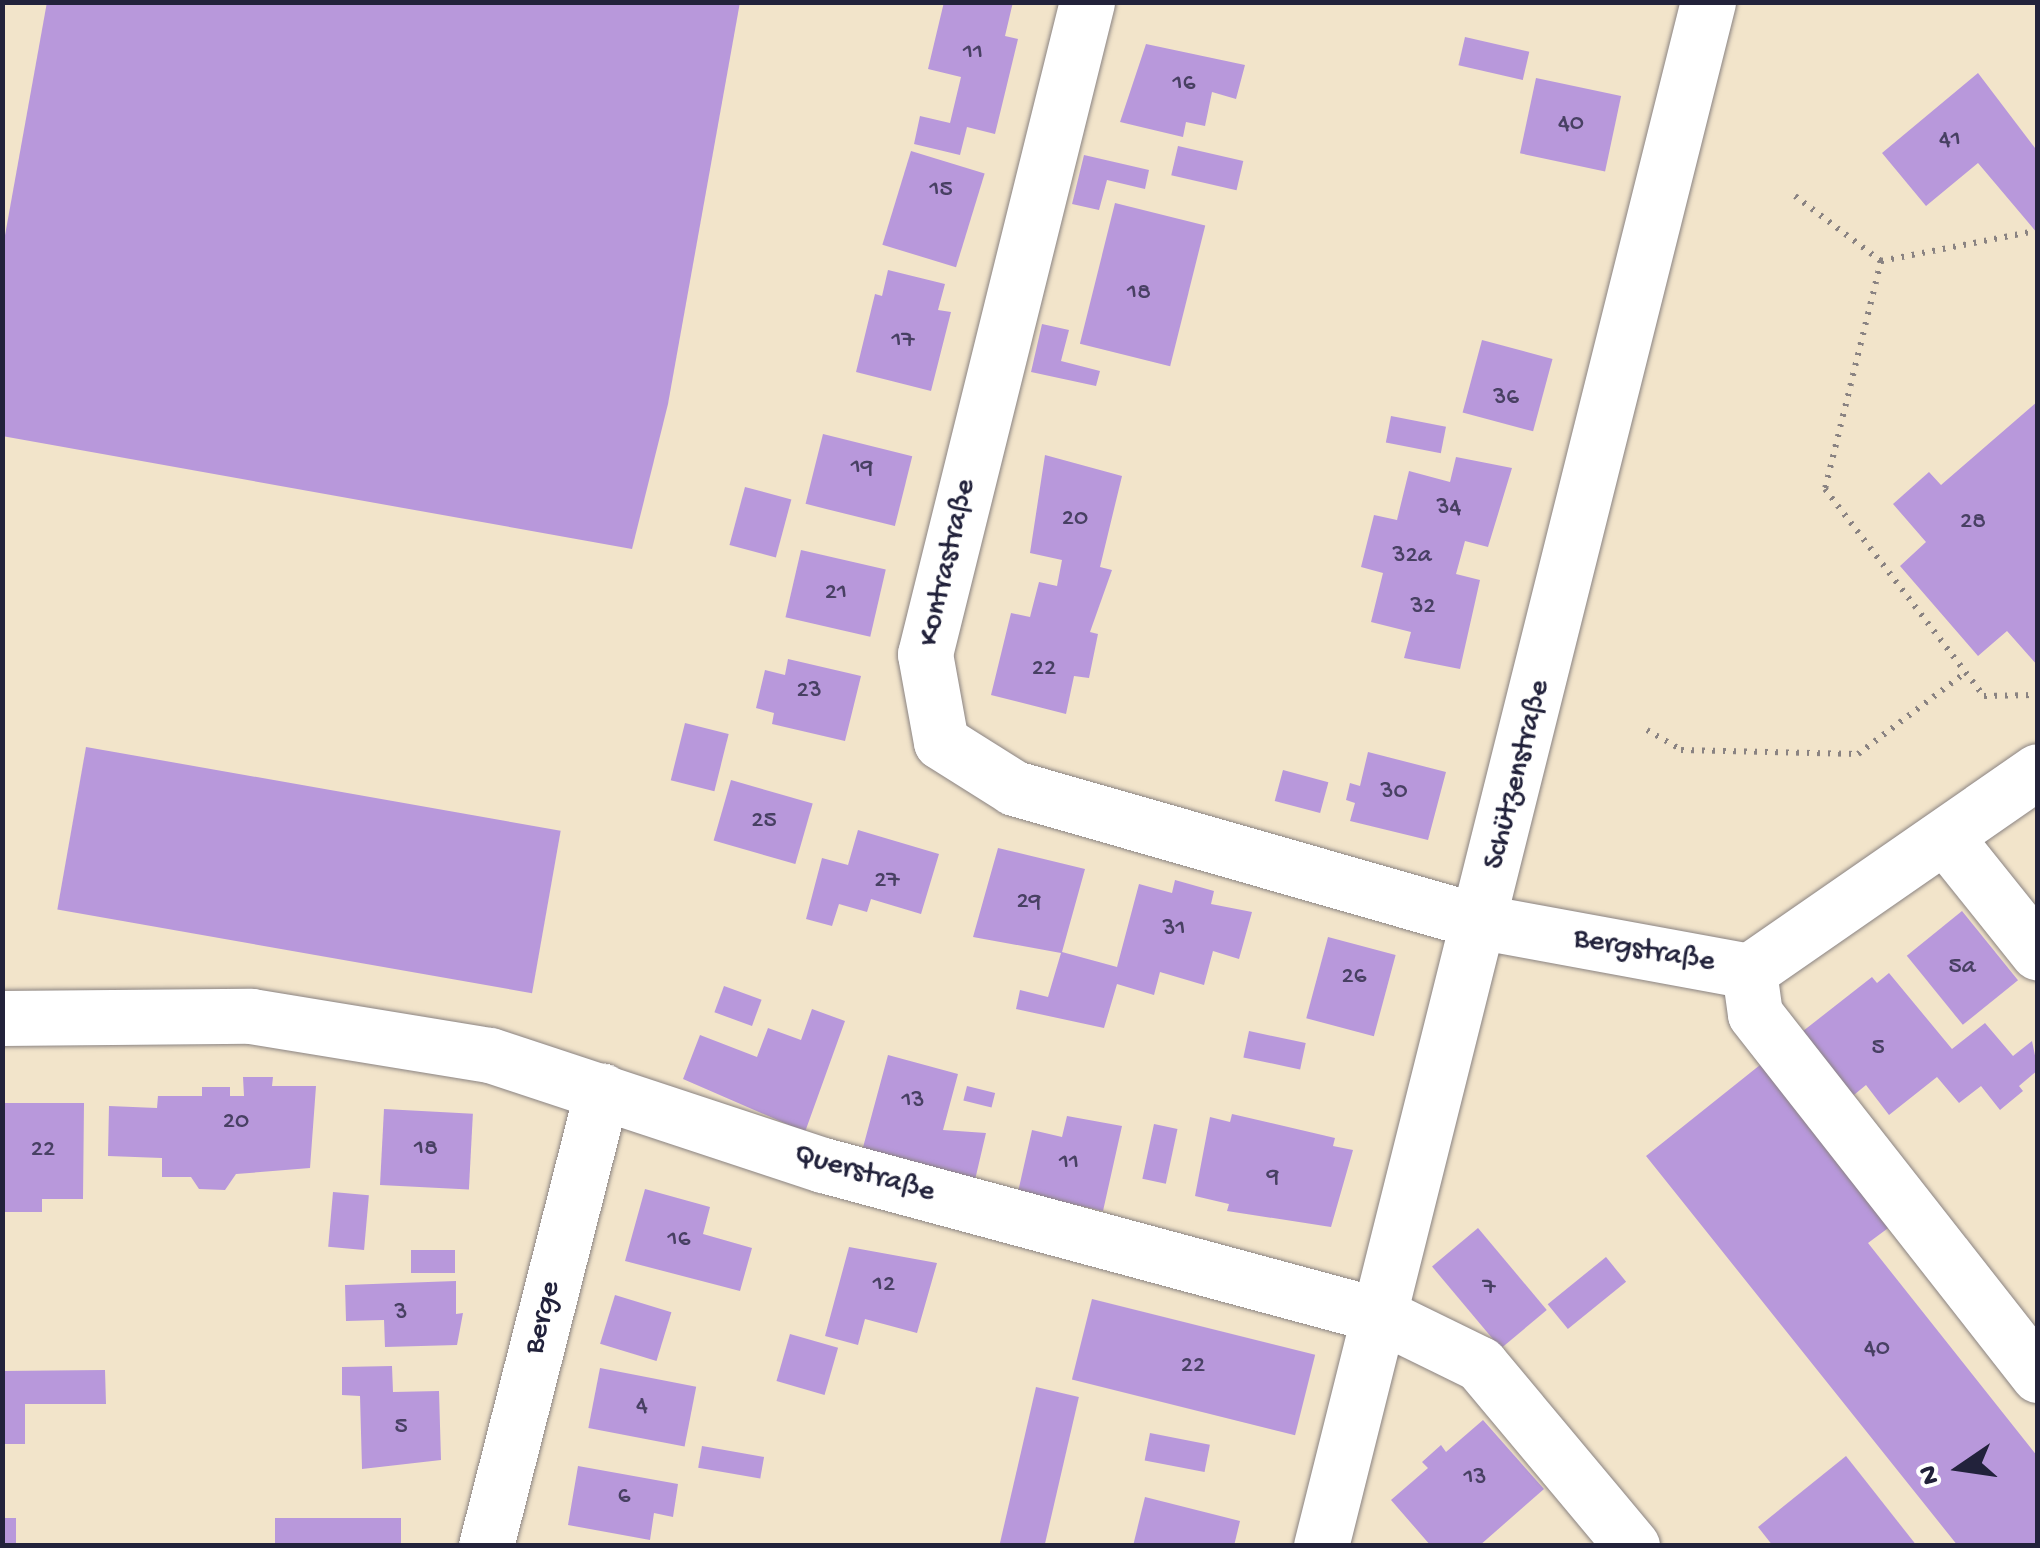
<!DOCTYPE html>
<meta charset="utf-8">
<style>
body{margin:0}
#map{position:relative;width:2040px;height:1548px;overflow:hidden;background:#f2e4ca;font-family:"Gochi Hand",sans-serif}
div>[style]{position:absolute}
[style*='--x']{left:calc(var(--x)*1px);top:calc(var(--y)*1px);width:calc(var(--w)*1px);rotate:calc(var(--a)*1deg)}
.building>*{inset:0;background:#b898db;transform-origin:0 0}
.path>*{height:6px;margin-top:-3px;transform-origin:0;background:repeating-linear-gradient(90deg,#8a8382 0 2.5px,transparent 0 10.5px)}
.roads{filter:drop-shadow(0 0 2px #8a8382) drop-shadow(0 0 2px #8a8382)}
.minor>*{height:55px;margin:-27.5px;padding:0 27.5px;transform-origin:27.5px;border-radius:27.5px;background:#fff}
span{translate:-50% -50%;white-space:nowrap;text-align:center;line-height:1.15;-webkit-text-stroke:10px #fff;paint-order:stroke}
.number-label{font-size:25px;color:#484063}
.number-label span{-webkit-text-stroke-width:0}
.street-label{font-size:30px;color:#22223b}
.frame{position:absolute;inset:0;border:5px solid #22223b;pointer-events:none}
.north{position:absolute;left:1910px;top:1418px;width:100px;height:100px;-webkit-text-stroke:8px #fff;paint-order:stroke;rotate:257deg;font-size:28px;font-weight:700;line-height:40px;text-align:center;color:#22223b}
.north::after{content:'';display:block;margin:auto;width:35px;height:45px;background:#22223b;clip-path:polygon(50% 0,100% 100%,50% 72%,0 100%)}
</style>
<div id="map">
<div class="building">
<div style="clip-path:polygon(47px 2px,740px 2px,668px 404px,632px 549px,2px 436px,2px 252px)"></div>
<div style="clip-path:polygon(944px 2px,1013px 2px,1005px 36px,1018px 39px,995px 134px,967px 127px,960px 155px,914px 144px,920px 116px,950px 123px,961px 77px,928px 69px)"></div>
<div style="left:1465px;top:37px;width:66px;height:29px;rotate:13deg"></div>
<div style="clip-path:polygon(1146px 44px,1245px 65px,1236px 99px,1212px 92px,1205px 126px,1186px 122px,1183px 137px,1120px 122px)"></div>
<div style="clip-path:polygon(1978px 73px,2038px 152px,2038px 234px,1978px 163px,1926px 206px,1882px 153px)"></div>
<div style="left:1536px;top:78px;width:87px;height:77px;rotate:12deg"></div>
<div style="left:1178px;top:146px;width:67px;height:30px;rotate:13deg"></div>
<div style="left:911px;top:151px;width:77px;height:98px;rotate:17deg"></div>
<div style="clip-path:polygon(1084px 155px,1149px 170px,1145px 189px,1107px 180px,1099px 210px,1072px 204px)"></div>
<div style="left:1115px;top:203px;width:93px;height:145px;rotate:14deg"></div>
<div style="clip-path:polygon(888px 270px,945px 284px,938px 310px,951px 312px,931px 391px,856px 372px,875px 294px,882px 296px)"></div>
<div style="clip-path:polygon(1042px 324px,1069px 330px,1061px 361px,1100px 371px,1096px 386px,1031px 372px)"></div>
<div style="left:1482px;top:340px;width:73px;height:75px;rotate:15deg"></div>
<div style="clip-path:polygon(2038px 401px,2038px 666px,2007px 631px,1978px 656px,1900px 566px,1926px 542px,1893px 504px,1929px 472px,1941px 485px)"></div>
<div style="left:1391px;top:416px;width:56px;height:27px;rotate:11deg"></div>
<div style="left:823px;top:434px;width:92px;height:72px;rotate:14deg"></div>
<div style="clip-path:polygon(1045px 455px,1122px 476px,1100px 567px,1112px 570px,1090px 632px,1098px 634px,1089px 678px,1074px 676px,1066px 714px,991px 695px,1011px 613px,1030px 617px,1039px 582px,1057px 586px,1062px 560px,1030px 553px)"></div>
<div style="clip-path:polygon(1456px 457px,1512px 468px,1488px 547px,1465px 541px,1456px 574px,1480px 580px,1460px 669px,1404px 658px,1411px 632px,1371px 622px,1383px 573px,1361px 567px,1374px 515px,1397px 520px,1409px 471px,1450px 482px)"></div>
<div style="left:745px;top:487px;width:48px;height:60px;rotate:15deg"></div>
<div style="left:801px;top:550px;width:87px;height:69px;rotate:13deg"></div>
<div style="clip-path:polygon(788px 659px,861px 676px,845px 741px,772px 724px,774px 713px,756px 708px,765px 670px,785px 675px)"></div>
<div style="left:685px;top:723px;width:45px;height:59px;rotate:14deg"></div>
<div style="left:86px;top:747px;width:482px;height:165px;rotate:10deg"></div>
<div style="clip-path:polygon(1368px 752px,1446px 772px,1428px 840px,1350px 821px,1355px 803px,1346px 800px,1350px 783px,1360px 786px)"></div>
<div style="left:1283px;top:770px;width:47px;height:32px;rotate:15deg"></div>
<div style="left:731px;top:780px;width:85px;height:63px;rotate:16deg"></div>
<div style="clip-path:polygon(858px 830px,939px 854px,921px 914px,871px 899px,867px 912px,839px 904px,832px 926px,806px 919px,822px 858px,848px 865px)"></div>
<div style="clip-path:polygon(998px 848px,1085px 869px,1062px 952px,1117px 967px,1139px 884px,1172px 893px,1175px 880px,1214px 891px,1211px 904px,1252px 912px,1239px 959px,1213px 951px,1204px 985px,1160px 972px,1154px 995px,1117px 984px,1104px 1028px,1016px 1009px,1020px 990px,1048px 997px,1061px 953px,973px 937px)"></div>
<div style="left:1962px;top:911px;width:89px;height:71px;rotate:51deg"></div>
<div style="left:1328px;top:937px;width:70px;height:84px;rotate:15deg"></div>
<div style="clip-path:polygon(1889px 973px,1952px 1049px,1985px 1023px,2013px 1056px,2032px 1041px,2038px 1070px,2019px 1086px,2023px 1091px,2000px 1110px,1981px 1086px,1959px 1103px,1937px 1077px,1889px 1115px,1866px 1085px,1849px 1099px,1798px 1035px,1872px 977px,1877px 983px)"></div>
<div style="left:724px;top:986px;width:40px;height:28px;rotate:20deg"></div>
<div style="clip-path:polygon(812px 1009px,845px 1021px,805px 1132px,683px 1079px,700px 1035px,757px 1057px,768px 1028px,801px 1040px)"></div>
<div style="left:1249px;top:1031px;width:58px;height:27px;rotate:12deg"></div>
<div style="clip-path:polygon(888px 1055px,958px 1074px,943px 1130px,986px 1133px,975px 1180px,862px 1151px)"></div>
<div style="clip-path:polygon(1770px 1057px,1899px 1220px,1868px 1243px,2038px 1457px,2038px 1546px,1958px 1546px,1646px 1156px)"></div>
<div style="clip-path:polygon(243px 1077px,273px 1077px,272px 1086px,316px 1086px,310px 1168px,236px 1174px,225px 1190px,199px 1189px,191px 1177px,162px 1177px,162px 1158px,108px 1156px,109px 1106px,157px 1108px,158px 1096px,202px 1096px,202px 1087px,230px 1087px,230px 1096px,244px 1096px)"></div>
<div style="left:967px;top:1086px;width:29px;height:15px;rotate:14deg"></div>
<div style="clip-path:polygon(2px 1103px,84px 1103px,83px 1199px,42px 1199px,42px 1212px,2px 1212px)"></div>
<div style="left:384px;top:1109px;width:89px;height:76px;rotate:3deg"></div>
<div style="clip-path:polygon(1232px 1114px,1335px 1138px,1333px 1146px,1353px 1150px,1331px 1227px,1227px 1211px,1229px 1204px,1195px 1196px,1210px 1117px,1230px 1122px)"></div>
<div style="clip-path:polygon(1067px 1116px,1122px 1126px,1103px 1211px,1018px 1192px,1032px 1130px,1062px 1137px)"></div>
<div style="left:1154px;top:1124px;width:24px;height:56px;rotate:12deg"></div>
<div style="clip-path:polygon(645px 1189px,710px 1207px,703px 1234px,752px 1248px,740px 1291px,625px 1261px)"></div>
<div style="left:333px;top:1192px;width:36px;height:55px;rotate:5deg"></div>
<div style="left:1478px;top:1228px;width:107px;height:60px;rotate:50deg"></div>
<div style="clip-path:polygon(849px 1247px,937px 1263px,917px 1333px,865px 1319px,858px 1345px,825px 1336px)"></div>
<div style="left:411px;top:1250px;width:44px;height:23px"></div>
<div style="left:1606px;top:1257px;width:32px;height:75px;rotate:51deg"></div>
<div style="clip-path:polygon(456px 1281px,456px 1314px,463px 1313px,457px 1345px,385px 1347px,384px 1320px,346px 1321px,345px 1285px)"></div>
<div style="left:615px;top:1295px;width:59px;height:51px;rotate:17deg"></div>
<div style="left:1092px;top:1299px;width:230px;height:83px;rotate:14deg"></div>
<div style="left:790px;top:1334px;width:50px;height:49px;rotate:16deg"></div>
<div style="clip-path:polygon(392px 1366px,393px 1392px,439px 1391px,441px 1460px,362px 1469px,360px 1396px,342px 1395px,342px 1367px)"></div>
<div style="left:600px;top:1368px;width:98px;height:61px;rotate:11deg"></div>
<div style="clip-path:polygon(105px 1370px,106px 1404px,25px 1404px,25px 1444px,2px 1444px,2px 1371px)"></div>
<div style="left:1036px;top:1387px;width:44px;height:164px;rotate:13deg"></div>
<div style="clip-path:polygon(1483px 1420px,1544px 1489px,1479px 1546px,1431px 1546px,1391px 1500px,1428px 1468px,1422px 1462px,1441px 1445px,1446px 1452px)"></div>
<div style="left:1150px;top:1433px;width:61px;height:28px;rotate:11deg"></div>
<div style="left:702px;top:1446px;width:63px;height:22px;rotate:10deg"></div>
<div style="clip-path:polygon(1846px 1456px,1917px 1546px,1773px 1546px,1758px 1527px)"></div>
<div style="clip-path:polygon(578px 1466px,678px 1484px,673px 1517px,654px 1513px,650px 1540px,568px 1525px)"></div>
<div style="clip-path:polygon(1145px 1497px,1240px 1521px,1234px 1546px,1133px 1546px)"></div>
<div style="left:2px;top:1518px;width:14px;height:28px"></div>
<div style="left:275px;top:1518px;width:126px;height:28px"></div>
</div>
<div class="path">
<div style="--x:1795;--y:196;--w:108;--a:37.1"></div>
<div style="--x:1881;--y:261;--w:235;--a:103.8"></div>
<div style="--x:1825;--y:489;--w:261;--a:52.5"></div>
<div style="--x:1984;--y:696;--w:54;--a:-1.1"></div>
<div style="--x:1881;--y:261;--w:152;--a:-11"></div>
<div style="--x:1647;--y:730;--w:39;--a:30"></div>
<div style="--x:1681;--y:750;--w:177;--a:1.3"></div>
<div style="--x:1858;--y:754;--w:136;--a:-37.2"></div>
</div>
<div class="roads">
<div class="minor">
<div style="--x:1087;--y:2;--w:672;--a:103.95"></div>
<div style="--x:925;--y:654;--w:89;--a:79.7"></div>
<div style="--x:941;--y:742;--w:86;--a:32.2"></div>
<div style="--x:1014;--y:788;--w:487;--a:16"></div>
<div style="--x:1482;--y:922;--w:271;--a:10.4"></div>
<div style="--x:1749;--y:971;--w:351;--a:-34.7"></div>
<div style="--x:1946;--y:838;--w:147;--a:51.3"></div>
<div style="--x:1749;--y:971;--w:43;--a:82.1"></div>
<div style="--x:1755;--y:1014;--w:459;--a:51.9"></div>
<div style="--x:2;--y:1018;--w:249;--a:-0.5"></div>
<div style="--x:251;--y:1016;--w:242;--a:9.3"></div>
<div style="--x:490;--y:1055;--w:351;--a:18.3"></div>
<div style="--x:823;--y:1165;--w:579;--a:15.12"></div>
<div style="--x:1382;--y:1316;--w:109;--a:26.1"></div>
<div style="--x:1480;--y:1364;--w:237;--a:50.1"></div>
<div style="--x:486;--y:1546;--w:470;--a:-75.7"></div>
<div style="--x:1321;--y:1546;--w:1592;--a:-75.93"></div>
</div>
</div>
<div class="number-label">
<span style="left:973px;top:54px">11</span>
<span style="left:1184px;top:85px">16</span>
<span style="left:1571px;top:125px">40</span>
<span style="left:1950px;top:141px">41</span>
<span style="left:941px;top:191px">15</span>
<span style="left:1139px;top:294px">18</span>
<span style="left:903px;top:342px">17</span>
<span style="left:1506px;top:399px">36</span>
<span style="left:862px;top:469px">19</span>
<span style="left:1449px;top:509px">34</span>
<span style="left:1075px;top:520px">20</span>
<span style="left:1973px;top:523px">28</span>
<span style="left:1412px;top:557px">32a</span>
<span style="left:836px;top:594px">21</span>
<span style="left:1423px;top:608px">32</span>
<span style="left:1044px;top:670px">22</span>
<span style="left:809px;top:692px">23</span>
<span style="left:1394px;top:793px">30</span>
<span style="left:764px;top:822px">25</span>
<span style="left:887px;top:882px">27</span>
<span style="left:1029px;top:903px">29</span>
<span style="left:1174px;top:930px">31</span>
<span style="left:1962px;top:968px">5a</span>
<span style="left:1354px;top:978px">26</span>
<span style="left:1878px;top:1049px">5</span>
<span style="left:913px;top:1102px">13</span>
<span style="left:236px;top:1123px">20</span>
<span style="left:426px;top:1150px">18</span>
<span style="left:43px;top:1151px">22</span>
<span style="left:1069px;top:1164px">11</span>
<span style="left:1273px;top:1178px">9</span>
<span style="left:679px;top:1241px">16</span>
<span style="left:884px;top:1286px">12</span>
<span style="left:1489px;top:1289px">7</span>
<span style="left:401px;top:1314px">3</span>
<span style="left:1877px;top:1350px">40</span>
<span style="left:1193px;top:1367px">22</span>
<span style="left:642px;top:1407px">4</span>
<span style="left:401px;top:1428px">5</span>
<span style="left:1475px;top:1479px">13</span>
<span style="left:624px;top:1498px">6</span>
</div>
<div class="street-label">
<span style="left:949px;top:563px;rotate:-77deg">Kontrastraße</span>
<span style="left:1519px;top:775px;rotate:-76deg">Schützenstraße</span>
<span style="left:1644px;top:952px;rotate:10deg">Bergstraße</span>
<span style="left:864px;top:1175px;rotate:16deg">Querstraße</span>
<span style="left:544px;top:1318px;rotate:-76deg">Berge</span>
</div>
<div class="frame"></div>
<div class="north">N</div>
</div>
